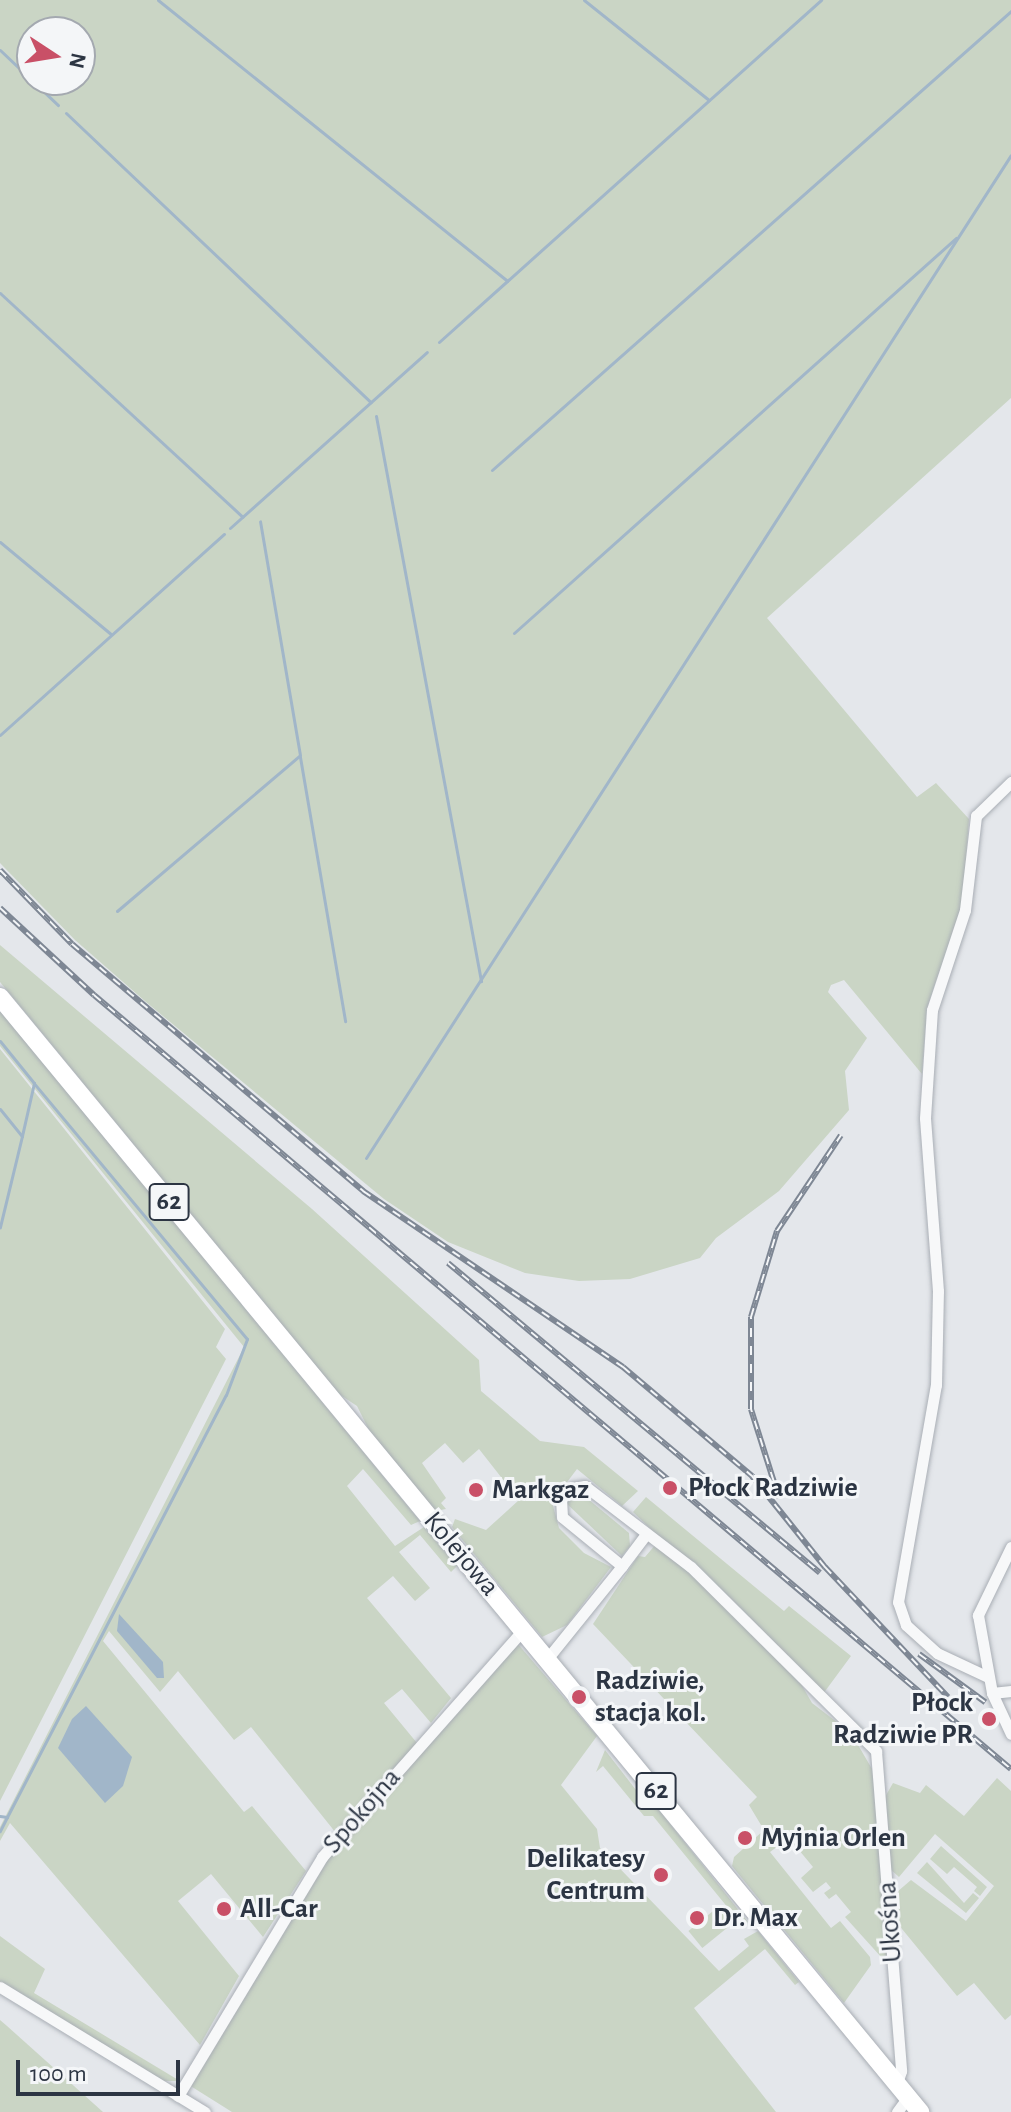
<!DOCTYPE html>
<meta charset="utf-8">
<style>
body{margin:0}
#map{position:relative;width:1011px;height:2112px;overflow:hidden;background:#e4e7eb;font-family:"Alegreya Sans",sans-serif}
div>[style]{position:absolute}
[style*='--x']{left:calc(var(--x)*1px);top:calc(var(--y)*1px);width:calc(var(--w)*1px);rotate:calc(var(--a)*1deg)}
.green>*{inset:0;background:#cad5c5;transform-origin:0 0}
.water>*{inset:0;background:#a1b6c9}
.stream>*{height:3px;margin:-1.5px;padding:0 1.5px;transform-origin:1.5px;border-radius:1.5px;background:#a1b6c9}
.roads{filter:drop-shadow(0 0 2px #a9aeb5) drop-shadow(0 0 2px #a9aeb5)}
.minor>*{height:11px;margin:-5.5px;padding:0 5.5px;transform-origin:5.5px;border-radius:5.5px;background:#f7f8f9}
.primary>*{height:18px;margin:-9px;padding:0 9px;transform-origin:9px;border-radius:9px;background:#fff}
.rail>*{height:6px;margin-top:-3px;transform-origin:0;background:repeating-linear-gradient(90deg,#f4f6f8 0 9px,#7e8794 0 18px);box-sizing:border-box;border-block:2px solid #7e8794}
.dots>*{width:22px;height:22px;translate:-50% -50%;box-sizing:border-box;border:4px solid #f4f6f8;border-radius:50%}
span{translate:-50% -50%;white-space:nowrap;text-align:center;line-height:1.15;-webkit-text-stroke:6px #f4f6f8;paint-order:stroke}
.shield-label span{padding:2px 6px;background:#f4f6f8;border:2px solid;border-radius:6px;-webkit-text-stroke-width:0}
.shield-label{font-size:26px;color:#2c3543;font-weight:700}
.poi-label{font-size:28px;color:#2c3543;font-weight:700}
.left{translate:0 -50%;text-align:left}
.right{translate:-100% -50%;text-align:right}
.street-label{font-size:28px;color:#2c3543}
.north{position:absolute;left:16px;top:16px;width:80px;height:80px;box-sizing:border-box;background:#f4f6f8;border:2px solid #a4a9b0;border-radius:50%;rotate:102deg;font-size:22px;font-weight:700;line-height:32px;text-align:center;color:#2c3543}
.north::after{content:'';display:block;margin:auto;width:28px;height:36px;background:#c95067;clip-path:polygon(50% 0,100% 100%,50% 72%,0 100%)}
.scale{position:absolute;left:16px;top:2060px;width:164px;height:36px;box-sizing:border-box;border:4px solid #2c3543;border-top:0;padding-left:10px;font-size:24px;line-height:28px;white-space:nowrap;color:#2c3543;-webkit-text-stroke:6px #f4f6f8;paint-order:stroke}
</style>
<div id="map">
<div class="green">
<div style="clip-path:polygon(evenodd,0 0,1011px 0,1011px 398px,767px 618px,917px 797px,936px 783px,969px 819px,963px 901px,927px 1008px,922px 1074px,844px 980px,831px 985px,828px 992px,867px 1038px,845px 1071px,849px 1110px,779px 1191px,716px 1238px,700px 1258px,630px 1279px,579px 1281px,525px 1273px,448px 1242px,384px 1199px,146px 1002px,75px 940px,0 863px,0 0,32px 32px,80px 32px,80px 80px,32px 80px,32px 32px)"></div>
<div style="clip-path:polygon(0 945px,312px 1209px,479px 1360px,481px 1391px,540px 1441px,584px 1447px,638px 1491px,622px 1506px,577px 1469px,552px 1502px,559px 1528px,584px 1553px,611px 1567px,567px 1625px,542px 1637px,452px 1527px,455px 1519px,486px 1530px,519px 1500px,479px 1449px,463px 1463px,445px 1443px,422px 1463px,446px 1498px,441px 1503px,446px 1509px,435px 1511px,369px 1430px,357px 1406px,339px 1394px,0 982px)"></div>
<div style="clip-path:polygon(0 1010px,420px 1521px,411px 1525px,363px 1469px,347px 1486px,395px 1546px,424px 1527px,457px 1566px,451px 1572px,420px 1535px,399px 1552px,430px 1588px,415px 1601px,393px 1576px,367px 1598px,451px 1698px,431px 1723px,402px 1689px,384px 1703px,417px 1743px,336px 1833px,251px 1727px,234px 1740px,178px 1671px,160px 1692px,109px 1631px,103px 1641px,244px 1812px,252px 1806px,306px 1871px,263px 1937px,211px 1874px,178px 1901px,239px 1976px,200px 2045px,10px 1823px,0 1841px,0 1827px,244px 1347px,0 1046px)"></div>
<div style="clip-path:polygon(0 1049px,225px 1329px,216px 1347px,226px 1359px,0 1801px)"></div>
<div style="clip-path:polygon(582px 1494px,629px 1533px,630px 1546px,622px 1556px,566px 1503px)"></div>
<div style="clip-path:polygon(646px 1497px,784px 1611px,789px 1606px,851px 1656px,823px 1694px,633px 1512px)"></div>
<div style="clip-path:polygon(656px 1544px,685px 1566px,800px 1682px,812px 1703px,851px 1733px,875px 1774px,891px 1968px,845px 1917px,851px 1912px,836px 1894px,829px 1899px,824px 1893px,831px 1888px,826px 1882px,813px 1892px,801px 1878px,813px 1867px,789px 1838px,770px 1852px,831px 1928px,840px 1921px,870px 1957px,871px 1965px,844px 2003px,732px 1866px,734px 1857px,764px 1830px,749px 1805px,757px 1797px,593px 1624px,638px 1556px,645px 1557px)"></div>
<div style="clip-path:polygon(517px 1643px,597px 1736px,561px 1785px,597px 1829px,600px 1848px,719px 1971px,749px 1946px,744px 1939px,758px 1931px,799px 1982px,795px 1985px,765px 1949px,694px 2008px,776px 2112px,232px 2112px,189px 2085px,326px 1858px)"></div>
<div style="clip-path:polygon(605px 1750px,636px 1790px,648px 1796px,748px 1922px,742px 1925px,653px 1816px,644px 1816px,603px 1766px,596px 1772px)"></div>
<div style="clip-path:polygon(997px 1778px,1011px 1791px,1011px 2015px,1005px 2020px,974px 1983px,957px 1996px,893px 1918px,897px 1892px,911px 1880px,966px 1921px,994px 1886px,935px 1834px,899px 1877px,890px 1869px,885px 1797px,893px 1783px,920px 1793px,926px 1785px,964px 1816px)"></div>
<div style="clip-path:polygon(941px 1846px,987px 1887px,980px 1896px,974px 1891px,977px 1887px,954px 1867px,947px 1874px,930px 1859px)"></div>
<div style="clip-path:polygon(927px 1862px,964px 1903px,973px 1893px,979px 1898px,966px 1913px,917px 1873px)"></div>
<div style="left:718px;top:1907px;width:22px;height:38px;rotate:51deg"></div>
<div style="clip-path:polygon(0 1936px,45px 1969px,34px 1993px,180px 2081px,164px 2081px,0 1982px)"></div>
<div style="clip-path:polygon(0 2020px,7px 2026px,103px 2112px,0 2112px)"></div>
</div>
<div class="water">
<div style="clip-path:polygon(119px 1614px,163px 1662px,164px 1678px,157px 1678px,117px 1631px)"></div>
<div style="clip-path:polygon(86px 1706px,132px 1757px,123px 1786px,105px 1803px,58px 1748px,72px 1719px)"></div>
</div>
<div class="stream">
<div style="--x:158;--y:0;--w:448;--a:38.8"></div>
<div style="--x:584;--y:0;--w:160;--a:38.7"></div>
<div style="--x:0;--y:50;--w:80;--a:43.5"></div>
<div style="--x:66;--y:113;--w:420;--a:43.5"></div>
<div style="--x:0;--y:293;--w:330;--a:42.7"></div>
<div style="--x:439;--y:342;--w:513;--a:-41.84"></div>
<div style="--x:376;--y:416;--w:575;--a:79.47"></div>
<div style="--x:492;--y:470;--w:693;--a:-41.49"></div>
<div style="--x:230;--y:528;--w:264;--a:-41.8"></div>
<div style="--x:0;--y:542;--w:144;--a:39.7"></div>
<div style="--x:514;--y:633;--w:593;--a:-41.79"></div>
<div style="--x:0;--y:735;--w:301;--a:-41.9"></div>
<div style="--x:300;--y:757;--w:268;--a:80.3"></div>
<div style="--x:117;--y:911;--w:240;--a:-40.4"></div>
<div style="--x:300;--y:755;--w:237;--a:-99.7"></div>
<div style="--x:0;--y:1041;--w:54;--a:51"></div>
<div style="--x:0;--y:1109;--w:35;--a:51"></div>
<div style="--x:22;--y:1136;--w:94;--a:103.6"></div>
<div style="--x:366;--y:1158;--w:1192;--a:-57.26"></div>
<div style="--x:0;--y:1816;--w:7;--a:8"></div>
<div style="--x:7;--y:1817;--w:16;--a:117"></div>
<div style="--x:7;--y:1817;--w:475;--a:-62.6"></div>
<div style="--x:226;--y:1395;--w:60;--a:-69.4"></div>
<div style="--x:247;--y:1339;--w:333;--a:-129.8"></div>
<div style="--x:34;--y:1083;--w:54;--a:102.8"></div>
</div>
<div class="roads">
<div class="minor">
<div style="--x:1011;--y:1547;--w:76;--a:115.9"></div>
<div style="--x:978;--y:1615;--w:79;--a:79.8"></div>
<div style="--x:992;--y:1693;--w:45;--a:65.1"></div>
<div style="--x:622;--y:1566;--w:39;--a:-53"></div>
<div style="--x:547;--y:1659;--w:119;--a:-51.1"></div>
<div style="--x:622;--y:1566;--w:77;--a:-140.8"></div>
<div style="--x:562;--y:1517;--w:18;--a:-93"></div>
<div style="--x:561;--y:1499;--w:16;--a:-45"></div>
<div style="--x:572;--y:1488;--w:13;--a:-9"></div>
<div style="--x:585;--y:1486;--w:133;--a:37.4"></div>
<div style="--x:691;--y:1567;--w:261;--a:44.8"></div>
<div style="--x:876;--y:1751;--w:321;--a:85.5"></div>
<div style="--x:901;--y:2071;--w:13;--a:108"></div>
<div style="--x:988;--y:1677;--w:56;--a:-154.8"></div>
<div style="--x:937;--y:1653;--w:42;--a:-137.9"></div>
<div style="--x:906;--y:1625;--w:24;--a:-109"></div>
<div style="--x:898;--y:1602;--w:220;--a:-80.1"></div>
<div style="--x:936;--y:1385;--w:94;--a:-88.8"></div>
<div style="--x:938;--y:1291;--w:173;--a:-94.3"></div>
<div style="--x:925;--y:1118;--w:108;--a:-86.3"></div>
<div style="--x:932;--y:1010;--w:105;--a:-71.7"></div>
<div style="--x:965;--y:910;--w:95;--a:-83.3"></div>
<div style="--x:976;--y:816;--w:49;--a:-44.2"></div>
<div style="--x:992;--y:1693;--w:19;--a:-6"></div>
<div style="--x:0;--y:1987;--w:240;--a:31.4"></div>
<div style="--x:178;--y:2096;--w:279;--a:-58.9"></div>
<div style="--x:322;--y:1857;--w:303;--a:-48.5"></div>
<div style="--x:897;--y:2112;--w:19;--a:-54"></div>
</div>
<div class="primary">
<div style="--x:0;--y:997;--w:1446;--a:50.47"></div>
</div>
</div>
<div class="rail">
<div style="--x:0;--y:870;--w:103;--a:45.8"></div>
<div style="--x:72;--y:944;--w:382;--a:40.3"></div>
<div style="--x:363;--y:1191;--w:314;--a:34.1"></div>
<div style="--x:623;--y:1367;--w:169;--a:40.2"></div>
<div style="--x:752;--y:1476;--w:117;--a:51.3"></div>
<div style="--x:825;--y:1567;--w:179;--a:46.6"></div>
<div style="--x:0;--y:908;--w:128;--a:42.8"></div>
<div style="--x:94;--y:995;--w:1200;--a:40.17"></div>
<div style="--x:448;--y:1263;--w:484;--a:39.8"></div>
<div style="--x:779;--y:1498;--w:93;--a:-107.5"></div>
<div style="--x:751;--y:1409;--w:92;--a:-90"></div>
<div style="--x:751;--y:1317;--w:90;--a:-73.2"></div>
<div style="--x:777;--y:1231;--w:115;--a:-56.3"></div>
<div style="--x:919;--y:1654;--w:82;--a:36"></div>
</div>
<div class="dots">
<div style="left:670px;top:1488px;background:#c95067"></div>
<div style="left:476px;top:1490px;background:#c95067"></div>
<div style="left:579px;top:1697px;background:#c95067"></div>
<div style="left:989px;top:1719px;background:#c95067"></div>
<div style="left:745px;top:1838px;background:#c95067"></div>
<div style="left:661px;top:1875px;background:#c95067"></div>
<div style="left:224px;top:1909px;background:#c95067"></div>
<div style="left:697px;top:1918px;background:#c95067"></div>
</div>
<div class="shield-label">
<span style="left:169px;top:1202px">62</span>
<span style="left:656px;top:1791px">62</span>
</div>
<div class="poi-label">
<span class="left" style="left:688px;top:1488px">Płock Radziwie</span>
<span class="left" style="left:492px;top:1490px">Markgaz</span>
<span class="left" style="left:595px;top:1697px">Radziwie,<br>stacja kol.</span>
<span class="right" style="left:973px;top:1719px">Płock<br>Radziwie PR</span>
<span class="left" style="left:761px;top:1838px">Myjnia Orlen</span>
<span class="right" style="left:645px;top:1875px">Delikatesy<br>Centrum</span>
<span class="left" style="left:240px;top:1909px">All-Car</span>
<span class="left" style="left:713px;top:1918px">Dr. Max</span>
</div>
<div class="street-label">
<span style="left:461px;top:1554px;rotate:50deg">Kolejowa</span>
<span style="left:362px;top:1811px;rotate:-49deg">Spokojna</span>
<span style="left:890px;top:1922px;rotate:-94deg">Ukośna</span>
</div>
<div class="north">N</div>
<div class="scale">100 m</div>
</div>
